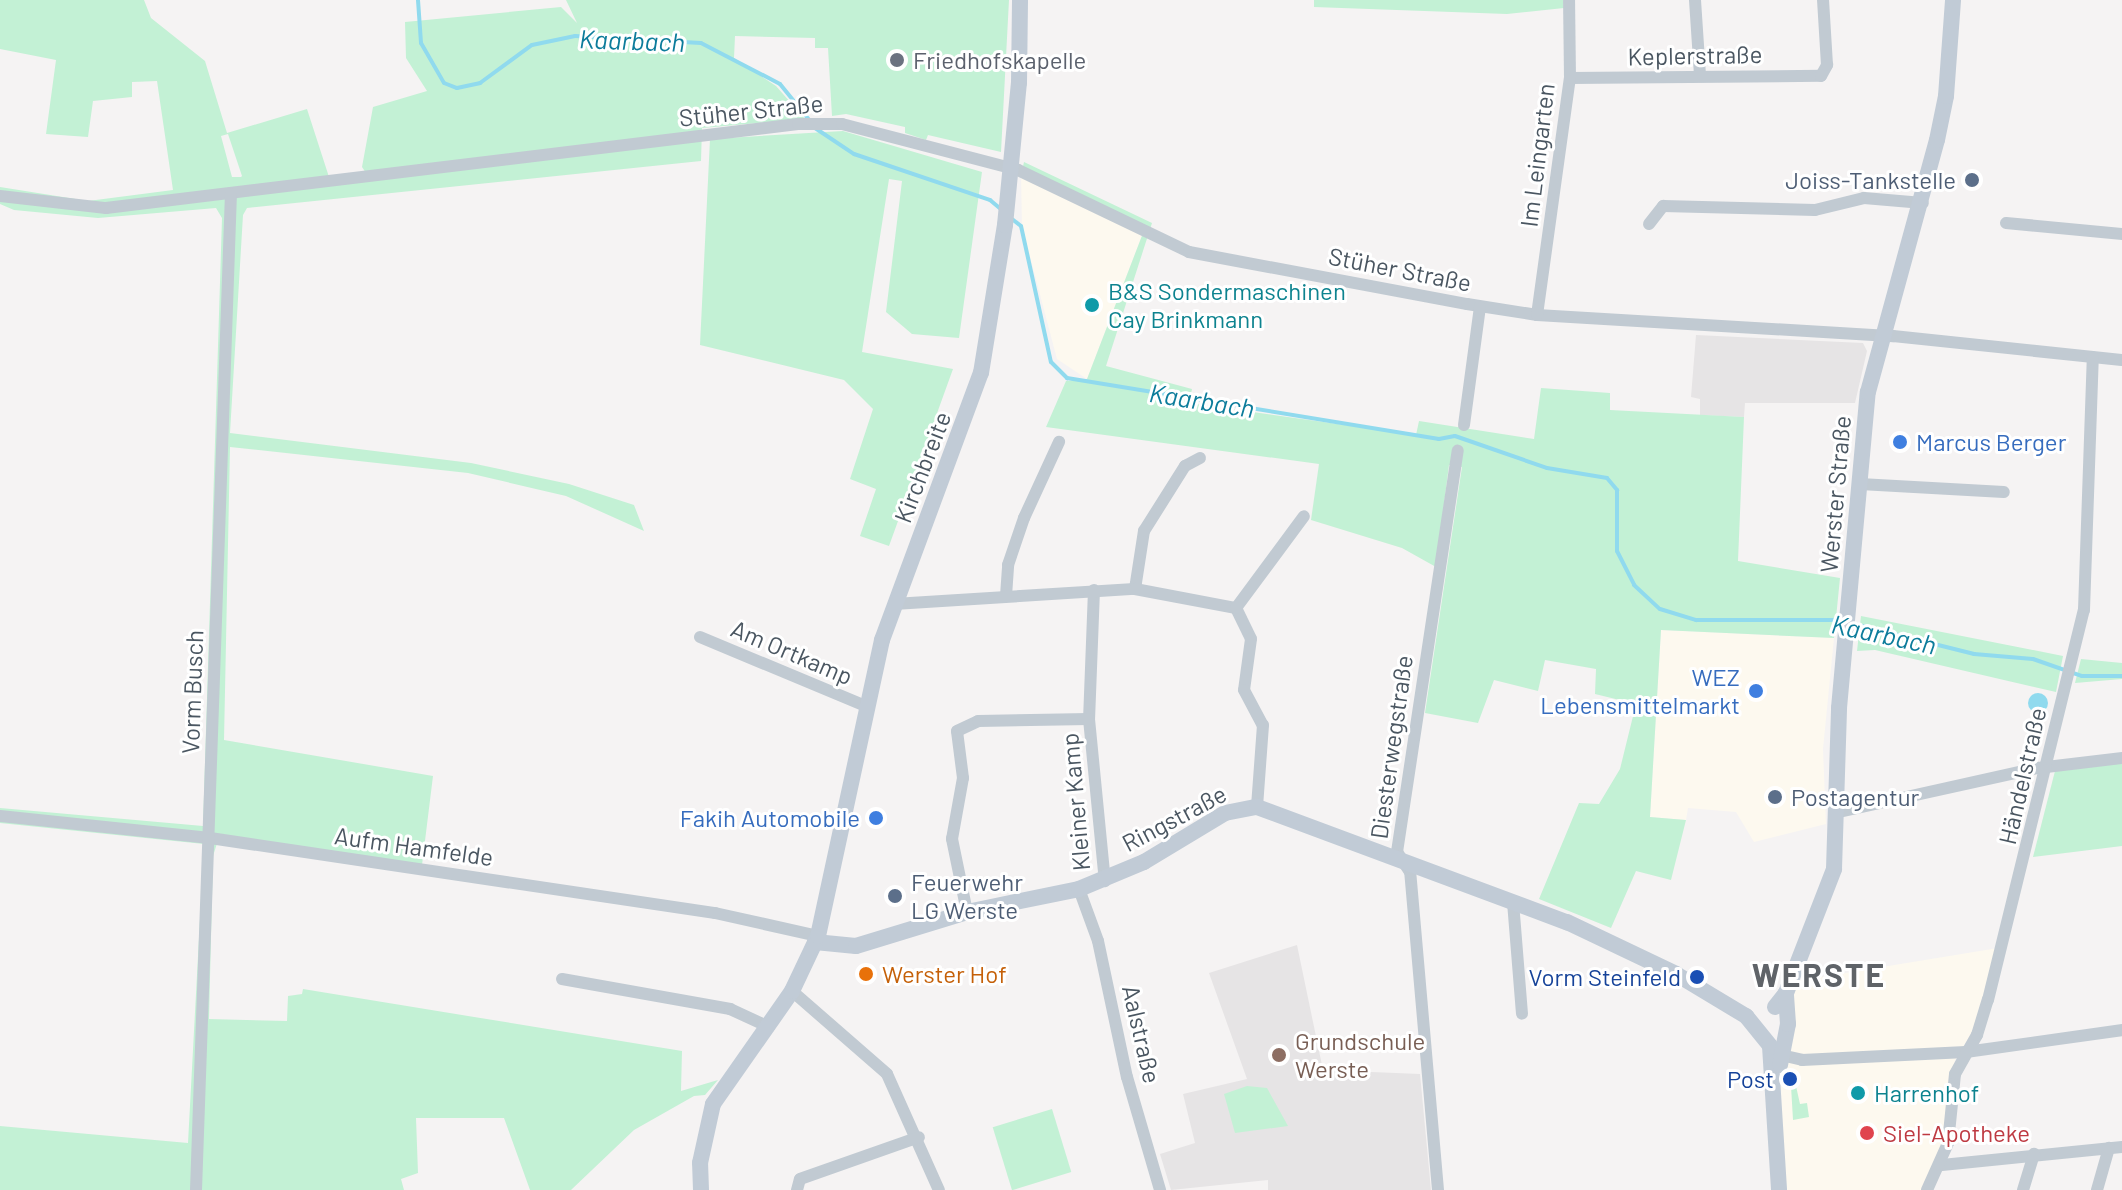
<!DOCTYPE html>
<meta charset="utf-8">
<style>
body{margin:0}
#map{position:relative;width:2122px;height:1190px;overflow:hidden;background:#f5f3f3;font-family:Barlow,sans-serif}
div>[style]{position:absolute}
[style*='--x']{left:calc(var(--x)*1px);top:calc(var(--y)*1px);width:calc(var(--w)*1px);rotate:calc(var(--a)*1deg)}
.commercial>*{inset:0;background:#fdf9ef}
.education>*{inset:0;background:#e6e4e5}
.green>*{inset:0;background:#c3f1d5;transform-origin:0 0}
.water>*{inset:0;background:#90daee}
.round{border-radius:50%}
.stream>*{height:4px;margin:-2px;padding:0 2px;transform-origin:2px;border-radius:2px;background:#90daee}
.street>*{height:12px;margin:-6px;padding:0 6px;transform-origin:6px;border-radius:6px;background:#c1cad2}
.secondary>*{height:16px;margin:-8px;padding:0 8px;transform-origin:8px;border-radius:8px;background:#c1cbd6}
.dots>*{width:22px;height:22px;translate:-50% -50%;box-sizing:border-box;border:4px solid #fff;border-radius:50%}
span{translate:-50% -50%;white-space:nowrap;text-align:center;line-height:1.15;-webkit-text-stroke:6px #fff;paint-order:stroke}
.street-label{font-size:24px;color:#4a5661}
.worship-label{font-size:24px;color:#5b616d}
.left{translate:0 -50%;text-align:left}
.service-label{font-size:24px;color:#4e5e75}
.right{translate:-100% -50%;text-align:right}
.culture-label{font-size:24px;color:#0d838f}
.shop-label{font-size:24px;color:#366cbe}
.food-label{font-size:24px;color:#c56008}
.transit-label{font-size:24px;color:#164399}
.education-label{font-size:24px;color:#785e54}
.health-label{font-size:24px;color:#be3a42}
.water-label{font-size:26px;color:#0c7c9b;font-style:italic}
.district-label{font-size:32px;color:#5f6368;font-weight:700;letter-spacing:2px}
</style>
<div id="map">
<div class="commercial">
<div style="clip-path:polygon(1021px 175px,1143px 233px,1087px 379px,1057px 359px,1022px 226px)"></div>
<div style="clip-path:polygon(1661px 630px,1834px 638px,1823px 749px,1826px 824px,1754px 842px,1736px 812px,1688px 808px,1686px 820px,1650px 817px)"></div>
<div style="clip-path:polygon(1998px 948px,1972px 1032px,1955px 1060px,1938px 1163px,1926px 1190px,1782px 1190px,1781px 1067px,1791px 982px)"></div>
</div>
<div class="education">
<div style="clip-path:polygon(1696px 335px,1863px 343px,1867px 351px,1855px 403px,1745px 403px,1744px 417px,1700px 415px,1700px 399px,1691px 397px)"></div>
<div style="clip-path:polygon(1297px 945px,1323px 1070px,1420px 1074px,1431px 1190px,1268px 1190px,1268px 1180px,1171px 1190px,1160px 1154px,1195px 1143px,1183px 1094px,1247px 1079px,1209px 973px)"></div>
</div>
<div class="green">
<div style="clip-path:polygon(evenodd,0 0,144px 0,151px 18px,205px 61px,227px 133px,307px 109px,329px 177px,366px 173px,362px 167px,373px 107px,427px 91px,406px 58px,405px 22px,561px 7px,577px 23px,566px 0,1009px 0,1001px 152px,928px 135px,926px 140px,905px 133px,905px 127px,846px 114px,832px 116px,828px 48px,815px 48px,815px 38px,735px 36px,734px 58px,776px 86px,805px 119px,702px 128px,701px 161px,247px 208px,243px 215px,230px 433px,471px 463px,569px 484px,634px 505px,644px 531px,566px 496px,468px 473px,230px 447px,224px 740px,433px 776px,422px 865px,220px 834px,213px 856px,209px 1019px,287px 1021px,288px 996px,302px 994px,303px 989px,682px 1051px,681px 1091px,718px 1080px,705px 1095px,694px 1096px,634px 1130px,571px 1190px,530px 1190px,504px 1118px,416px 1118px,418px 1173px,401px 1179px,404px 1190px,0 1190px,0 1126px,188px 1143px,204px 844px,0 823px,0 808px,203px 826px,222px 218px,216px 208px,98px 218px,14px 210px,0 204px,0 187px,88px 201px,173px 190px,157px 81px,132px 82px,132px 97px,93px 101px,88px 137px,46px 134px,56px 60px,0 49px,0 0,228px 134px,242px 176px,241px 177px,232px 177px,221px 136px,228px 134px)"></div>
<div style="clip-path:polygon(1314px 0,1563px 0,1564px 8px,1507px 14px,1314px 7px)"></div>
<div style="clip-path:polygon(843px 131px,982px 172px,959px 338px,912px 334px,886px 312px,902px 181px,889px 179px,862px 352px,953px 369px,889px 546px,860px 536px,876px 489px,850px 479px,873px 409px,844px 380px,700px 345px,710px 139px)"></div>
<div style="clip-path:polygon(1024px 162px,1152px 223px,1106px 366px,1192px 389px,1189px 403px,1416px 435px,1419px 421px,1534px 439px,1541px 388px,1610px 393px,1610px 410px,1744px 417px,1738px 561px,1840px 578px,1834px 638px,1661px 630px,1650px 817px,1686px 820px,1671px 880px,1636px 871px,1611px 928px,1539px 899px,1579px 803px,1599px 804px,1620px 769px,1636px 704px,1595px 694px,1596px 669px,1545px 660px,1538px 691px,1494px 680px,1478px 723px,1425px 713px,1462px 467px,1449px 465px,1436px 567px,1402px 548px,1311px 520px,1319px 464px,1046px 427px,1066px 381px,1087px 379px,1143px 233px,1021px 175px)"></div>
<div style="clip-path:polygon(1861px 616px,2063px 656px,2056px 692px,1875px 650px,1857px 651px)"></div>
<div style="clip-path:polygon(2081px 659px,2122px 663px,2122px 679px,2075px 683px)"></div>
<div style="clip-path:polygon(2122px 763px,2122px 846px,2033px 857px,2055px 771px)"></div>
<div style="clip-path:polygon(1247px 1086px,1267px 1088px,1288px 1126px,1235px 1133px,1224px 1094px)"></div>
<div style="clip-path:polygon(1791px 1086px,1796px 1086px,1800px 1104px,1807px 1103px,1809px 1117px,1793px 1120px)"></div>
<div style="left:1052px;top:1109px;width:66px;height:62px;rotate:73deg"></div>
</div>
<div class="water">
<div class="round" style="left:2028px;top:693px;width:20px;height:20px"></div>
</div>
<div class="stream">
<div style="--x:418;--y:0;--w:43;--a:86"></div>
<div style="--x:421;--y:43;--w:46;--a:60.1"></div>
<div style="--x:444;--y:83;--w:14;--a:21"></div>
<div style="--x:457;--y:88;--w:24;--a:-12"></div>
<div style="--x:480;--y:83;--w:64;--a:-36.2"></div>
<div style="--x:532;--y:45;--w:44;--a:-11.8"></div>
<div style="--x:575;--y:36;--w:126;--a:3.2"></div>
<div style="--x:701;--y:43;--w:89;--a:27.4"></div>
<div style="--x:780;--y:84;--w:48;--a:51"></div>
<div style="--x:815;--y:128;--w:47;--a:33.7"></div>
<div style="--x:854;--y:154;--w:144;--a:18.7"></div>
<div style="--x:990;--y:200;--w:16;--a:40"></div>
<div style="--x:1012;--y:219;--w:11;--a:38"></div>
<div style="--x:1021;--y:226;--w:139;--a:77.6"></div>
<div style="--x:1051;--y:362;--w:23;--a:45"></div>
<div style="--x:1067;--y:378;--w:377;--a:9.3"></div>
<div style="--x:1439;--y:439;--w:16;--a:-11"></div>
<div style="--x:1455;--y:436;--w:97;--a:19.2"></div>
<div style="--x:1547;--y:468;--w:61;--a:9.5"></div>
<div style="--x:1607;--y:478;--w:16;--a:50"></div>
<div style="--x:1617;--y:490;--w:61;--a:90"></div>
<div style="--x:1617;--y:551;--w:38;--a:63"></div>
<div style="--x:1634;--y:585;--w:35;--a:43"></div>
<div style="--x:1660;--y:609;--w:38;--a:17"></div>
<div style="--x:1696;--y:620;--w:146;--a:0"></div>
<div style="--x:1850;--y:623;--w:128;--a:14"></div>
<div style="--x:1974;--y:654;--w:59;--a:4.8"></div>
<div style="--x:2033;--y:659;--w:52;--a:19.1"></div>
<div style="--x:2082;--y:676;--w:40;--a:0"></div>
</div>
<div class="street">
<div style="--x:1695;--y:0;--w:75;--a:86.2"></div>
<div style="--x:1570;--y:78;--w:251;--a:-0.5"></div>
<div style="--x:1821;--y:76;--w:13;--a:-61"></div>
<div style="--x:1827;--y:65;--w:65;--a:-93.5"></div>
<div style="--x:0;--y:196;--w:107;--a:6.5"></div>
<div style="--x:106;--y:208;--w:697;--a:-6.92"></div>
<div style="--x:798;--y:124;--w:44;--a:0"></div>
<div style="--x:842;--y:124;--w:182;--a:14.6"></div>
<div style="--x:1018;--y:170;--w:190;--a:25.6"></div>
<div style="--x:1189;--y:252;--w:283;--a:10.6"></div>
<div style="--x:1467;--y:304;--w:71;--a:8.9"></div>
<div style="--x:1537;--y:315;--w:357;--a:3.4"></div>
<div style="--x:1893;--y:336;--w:230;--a:6"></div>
<div style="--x:2006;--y:223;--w:117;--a:5.4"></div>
<div style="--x:1649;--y:224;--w:23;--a:-52"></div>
<div style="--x:1663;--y:206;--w:152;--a:1.5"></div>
<div style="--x:1815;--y:210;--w:50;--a:-13.8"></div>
<div style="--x:1864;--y:198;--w:59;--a:4.8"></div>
<div style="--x:1537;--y:315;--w:239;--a:-82.1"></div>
<div style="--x:1570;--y:78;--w:78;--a:-90.7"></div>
<div style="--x:1464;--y:425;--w:119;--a:-82.3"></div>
<div style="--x:1860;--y:484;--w:144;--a:3.2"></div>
<div style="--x:1135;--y:589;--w:59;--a:-81.2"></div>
<div style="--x:1144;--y:531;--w:77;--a:-57.8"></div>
<div style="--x:1185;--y:466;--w:17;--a:-28"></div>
<div style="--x:1094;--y:590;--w:129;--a:92.2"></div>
<div style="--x:1089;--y:719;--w:163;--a:84.4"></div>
<div style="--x:1006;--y:596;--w:31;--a:-86"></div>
<div style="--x:1008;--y:565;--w:50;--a:-71.2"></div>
<div style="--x:1024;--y:518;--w:84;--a:-65.3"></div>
<div style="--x:894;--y:604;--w:241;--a:-3.6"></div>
<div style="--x:1135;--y:589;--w:103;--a:10.7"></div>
<div style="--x:1236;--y:608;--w:34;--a:64"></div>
<div style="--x:1251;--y:639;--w:51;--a:97.8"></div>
<div style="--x:1244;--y:690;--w:40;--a:62"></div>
<div style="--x:1263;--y:725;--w:82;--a:94.2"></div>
<div style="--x:1236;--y:608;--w:114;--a:-53.5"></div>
<div style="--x:700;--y:637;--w:180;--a:22.6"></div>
<div style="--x:1839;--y:812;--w:204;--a:-12.5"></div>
<div style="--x:2038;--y:768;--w:85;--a:-6.8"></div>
<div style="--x:0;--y:816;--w:211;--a:6"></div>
<div style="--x:210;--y:838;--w:511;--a:8.45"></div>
<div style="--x:715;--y:913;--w:106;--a:12.6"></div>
<div style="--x:1079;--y:889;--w:55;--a:69.9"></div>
<div style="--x:1098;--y:941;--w:139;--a:78"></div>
<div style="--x:1127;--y:1077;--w:118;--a:73.7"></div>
<div style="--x:1513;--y:902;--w:112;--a:85.4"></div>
<div style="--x:967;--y:912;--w:75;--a:-101.6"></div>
<div style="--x:952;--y:839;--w:62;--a:-79.8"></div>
<div style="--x:963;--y:778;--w:47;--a:-97.3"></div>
<div style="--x:957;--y:731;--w:23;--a:-25"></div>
<div style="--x:978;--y:721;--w:111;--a:-1"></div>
<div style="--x:562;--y:979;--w:171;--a:10.1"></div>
<div style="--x:730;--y:1009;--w:43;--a:24.8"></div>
<div style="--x:792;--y:991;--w:126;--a:41.1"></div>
<div style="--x:887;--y:1074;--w:127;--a:65.9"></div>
<div style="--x:1781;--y:1055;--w:22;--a:13"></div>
<div style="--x:1802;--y:1060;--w:164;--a:-2.8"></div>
<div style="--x:1966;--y:1052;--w:158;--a:-8"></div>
<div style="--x:1942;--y:1165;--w:181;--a:-5.7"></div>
<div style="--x:196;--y:1190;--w:996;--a:-87.99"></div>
<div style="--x:797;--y:1190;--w:11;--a:-75"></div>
<div style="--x:800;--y:1179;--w:126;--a:-19.4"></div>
<div style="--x:1438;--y:1190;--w:319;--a:-95"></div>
<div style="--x:1410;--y:872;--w:24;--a:-123"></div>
<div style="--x:1397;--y:852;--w:406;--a:-81.4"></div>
<div style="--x:1927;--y:1190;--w:51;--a:-65.9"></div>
<div style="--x:1948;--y:1143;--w:69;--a:-84.2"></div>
<div style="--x:1955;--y:1074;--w:45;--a:-60.6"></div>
<div style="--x:1977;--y:1035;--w:37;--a:-73"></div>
<div style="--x:1988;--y:1000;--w:402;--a:-76.2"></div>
<div style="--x:2084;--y:610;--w:253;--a:-88"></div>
<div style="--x:2023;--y:1190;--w:38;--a:-73"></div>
<div style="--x:2097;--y:1190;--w:44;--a:-74.1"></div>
</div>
<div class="secondary">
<div style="--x:815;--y:942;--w:41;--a:5.6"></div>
<div style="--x:856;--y:946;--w:116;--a:-17"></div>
<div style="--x:967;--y:912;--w:114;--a:-11.6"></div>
<div style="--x:1079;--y:889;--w:70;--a:-22.6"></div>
<div style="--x:1144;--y:862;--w:95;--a:-31.2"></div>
<div style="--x:1225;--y:813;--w:33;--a:-11"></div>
<div style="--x:1257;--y:807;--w:331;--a:20.4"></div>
<div style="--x:1567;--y:922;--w:121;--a:25.5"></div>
<div style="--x:1676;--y:974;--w:82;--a:31"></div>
<div style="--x:1746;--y:1016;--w:38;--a:51"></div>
<div style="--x:1770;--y:1046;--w:144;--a:86.4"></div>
<div style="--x:1775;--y:1007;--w:18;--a:-52"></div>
<div style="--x:1786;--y:993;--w:133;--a:-68.8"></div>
<div style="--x:1834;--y:869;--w:161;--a:-88.2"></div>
<div style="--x:1839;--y:708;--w:317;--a:-84.8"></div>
<div style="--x:1868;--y:392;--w:261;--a:-74.7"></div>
<div style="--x:1937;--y:140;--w:45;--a:-78.4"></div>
<div style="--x:1946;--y:96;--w:96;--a:-85.8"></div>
<div style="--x:1780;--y:1065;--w:42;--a:-79"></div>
<div style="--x:1788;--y:1024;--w:31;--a:-94"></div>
<div style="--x:701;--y:1190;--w:27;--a:-92"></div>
<div style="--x:700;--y:1163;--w:60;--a:-77.6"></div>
<div style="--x:713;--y:1104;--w:138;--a:-55"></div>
<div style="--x:792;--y:991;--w:61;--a:-64.7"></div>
<div style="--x:818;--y:936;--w:303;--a:-77.8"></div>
<div style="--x:882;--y:640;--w:285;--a:-69.7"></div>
<div style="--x:981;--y:373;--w:150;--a:-80.8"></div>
<div style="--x:1005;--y:225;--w:143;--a:-84.4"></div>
<div style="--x:1019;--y:83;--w:83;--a:-89.3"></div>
</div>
<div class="dots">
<div style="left:897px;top:60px;background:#6b7280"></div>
<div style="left:1972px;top:180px;background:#5c6f8a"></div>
<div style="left:1092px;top:305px;background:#0f9aa8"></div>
<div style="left:1900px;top:442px;background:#3f7fe0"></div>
<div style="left:1756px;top:691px;background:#3f7fe0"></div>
<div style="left:1775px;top:797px;background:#5c6f8a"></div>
<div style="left:876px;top:818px;background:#3f7fe0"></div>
<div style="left:895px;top:896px;background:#5c6f8a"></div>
<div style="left:866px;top:974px;background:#e8710a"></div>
<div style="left:1697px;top:977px;background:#1a4fb4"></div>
<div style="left:1279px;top:1055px;background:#8d6e63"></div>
<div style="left:1790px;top:1079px;background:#1a4fb4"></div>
<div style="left:1858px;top:1093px;background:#0f9aa8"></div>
<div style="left:1867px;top:1133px;background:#e0444e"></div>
</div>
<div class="street-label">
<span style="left:1695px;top:55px;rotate:-1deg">Keplerstraße</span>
<span style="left:751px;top:110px;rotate:-6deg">Stüher Straße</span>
<span style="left:1537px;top:155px;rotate:-83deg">Im Leingarten</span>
<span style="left:1400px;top:269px;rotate:11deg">Stüher Straße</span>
<span style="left:922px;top:467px;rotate:-69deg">Kirchbreite</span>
<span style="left:1835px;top:494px;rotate:-85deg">Werster Straße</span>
<span style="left:792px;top:652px;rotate:23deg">Am Ortkamp</span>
<span style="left:192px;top:692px;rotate:-88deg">Vorm Busch</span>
<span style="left:1391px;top:747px;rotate:-82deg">Diesterwegstraße</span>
<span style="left:2022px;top:776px;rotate:-77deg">Händelstraße</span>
<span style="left:1075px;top:802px;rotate:-95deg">Kleiner Kamp</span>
<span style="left:1174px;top:818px;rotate:-28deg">Ringstraße</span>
<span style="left:414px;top:846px;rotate:8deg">Aufm Hamfelde</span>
<span style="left:1142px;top:1034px;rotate:77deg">Aalstraße</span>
</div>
<div class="worship-label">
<span class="left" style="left:913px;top:60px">Friedhofskapelle</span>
</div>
<div class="service-label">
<span class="right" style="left:1956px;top:180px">Joiss-Tankstelle</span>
<span class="left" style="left:1791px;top:797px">Postagentur</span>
<span class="left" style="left:911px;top:896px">Feuerwehr<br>LG Werste</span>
</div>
<div class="culture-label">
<span class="left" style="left:1108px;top:305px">B&amp;S Sondermaschinen<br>Cay Brinkmann</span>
<span class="left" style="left:1874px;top:1093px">Harrenhof</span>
</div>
<div class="shop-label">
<span class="left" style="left:1916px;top:442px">Marcus Berger</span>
<span class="right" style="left:1740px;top:691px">WEZ<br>Lebensmittelmarkt</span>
<span class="right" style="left:860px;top:818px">Fakih Automobile</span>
</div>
<div class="food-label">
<span class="left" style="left:882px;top:974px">Werster Hof</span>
</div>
<div class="transit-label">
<span class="right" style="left:1681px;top:977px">Vorm Steinfeld</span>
<span class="right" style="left:1774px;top:1079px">Post</span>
</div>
<div class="education-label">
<span class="left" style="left:1295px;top:1055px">Grundschule<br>Werste</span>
</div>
<div class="health-label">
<span class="left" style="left:1883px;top:1133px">Siel-Apotheke</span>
</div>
<div class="water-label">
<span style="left:632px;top:40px;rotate:2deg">Kaarbach</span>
<span style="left:1202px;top:400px;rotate:9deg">Kaarbach</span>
<span style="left:1884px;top:634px;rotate:12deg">Kaarbach</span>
</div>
<div class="district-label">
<span style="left:1819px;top:974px">WERSTE</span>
</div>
</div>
